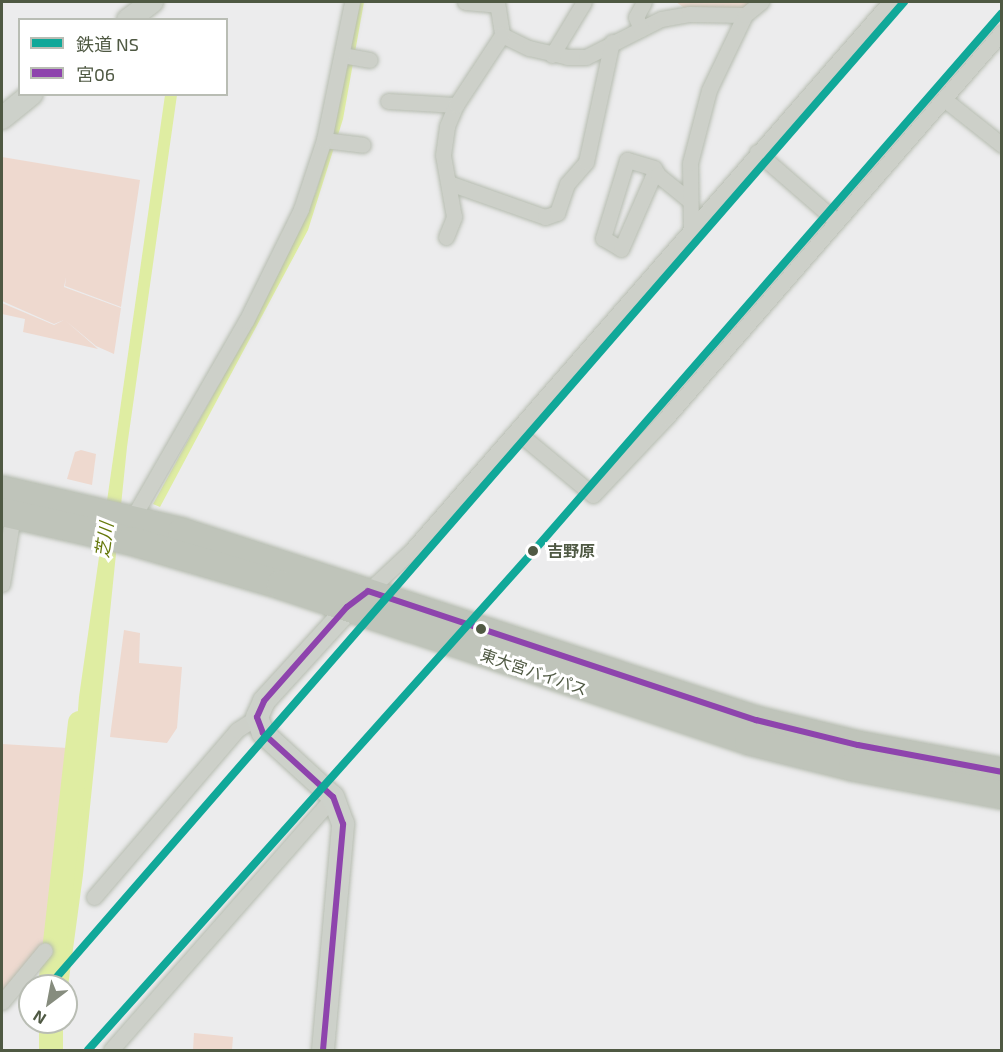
<!DOCTYPE html>
<meta charset="utf-8">
<style>
body{margin:0}
#map{position:relative;width:1003px;height:1052px;overflow:hidden;background:#ececed;font-family:"Exo 2","Noto Sans JP",sans-serif}
div>[style]{position:absolute}
[style*='--x']{left:calc(var(--x)*1px);top:calc(var(--y)*1px);width:calc(var(--w)*1px);rotate:calc(var(--a)*1deg)}
.green>*{inset:0;background:#eed9cf}
.water>*{inset:0;background:#dfeda2;transform-origin:0 0}
.river>*{height:24px;margin:-12px;padding:0 12px;transform-origin:12px;border-radius:12px;background:#dfeda2}
.roads{filter:drop-shadow(0 0 2px #b6bcb0) drop-shadow(0 0 2px #b6bcb0)}
.street>*{height:15px;margin:-7.5px;padding:0 7.5px;transform-origin:7.5px;border-radius:7.5px;background:#cdd0c9}
.secondary>*{height:22px;margin:-11px;padding:0 11px;transform-origin:11px;border-radius:11px;background:#cdd1ca}
.highway>*{height:28px;margin:-14px;padding:0 14px;transform-origin:14px;border-radius:14px;background:#bfc4ba}
.bus-1>*{height:6px;margin:-3px;padding:0 3px;transform-origin:3px;border-radius:3px;background:#8e44ad}
.rail-1>*{height:8px;margin:-4px;padding:0 4px;transform-origin:4px;border-radius:4px;background:#10a899}
.dots>*{width:16px;height:16px;translate:-50% -50%;box-sizing:border-box;border:3px solid #fff;border-radius:50%}
span{translate:-50% -50%;white-space:nowrap;text-align:center;line-height:1.15;-webkit-text-stroke:6px #fff;paint-order:stroke}
.stop-label{font-size:16px;color:#4f5943;font-weight:700}
.left{translate:0 -50%;text-align:left}
.street-label{font-size:16px;color:#4f5943}
.water-label{font-size:18px;color:#66790b;font-style:italic}
.frame{position:absolute;inset:0;border:3px solid #4f5943;pointer-events:none}
.legend{position:absolute;left:18px;top:18px;width:210px;height:78px;box-sizing:border-box;background:#fff;border:2px solid #b9bdb4;margin:0;padding:8px 10px;list-style:none;font-size:18px;color:#4f5943}
.legend li{display:flex;align-items:center;gap:12px;height:30px}
.legend b{width:30px;border:2px solid #b9bdb4}
.north{position:absolute;left:18px;top:974px;width:60px;height:60px;box-sizing:border-box;background:#fff;border:2px solid #b9bdb4;border-radius:50%;rotate:212deg;font-size:16px;font-weight:700;line-height:24px;text-align:center;color:#4f5943}
.north::after{content:'';display:block;margin:auto;width:21px;height:27px;background:#868c7e;clip-path:polygon(50% 0,100% 100%,50% 72%,0 100%)}
</style>
<div id="map">
<div class="green">
<div style="clip-path:polygon(676px 2px,750px 2px,743px 9px,686px 9px)"></div>
<div style="clip-path:polygon(2px 157px,140px 180px,121px 307px,65px 286px,66px 277px,64px 287px,121px 308px,114px 354px,96px 346px,66px 321px,98px 349px,23px 332px,25px 319px,2px 314px,2px 303px,54px 325px,64px 320px,54px 324px,2px 301px)"></div>
<div style="clip-path:polygon(81px 450px,96px 454px,92px 485px,67px 479px,75px 452px)"></div>
<div style="clip-path:polygon(124px 630px,140px 633px,139px 663px,182px 667px,177px 728px,167px 743px,110px 737px)"></div>
<div style="clip-path:polygon(2px 744px,68px 748px,44px 960px,2px 995px)"></div>
<div style="clip-path:polygon(194px 1033px,233px 1037px,232px 1050px,193px 1050px)"></div>
</div>
<div class="water">
<div style="clip-path:polygon(356px 2px,364px 2px,343px 119px,308px 230px,160px 507px,153px 504px,240px 346px,316px 192px,329px 148px)"></div>
<div style="clip-path:polygon(165px 95px,177px 95px,127px 447px,83px 875px,66px 1001px,66px 986px,56px 986px,79px 697px)"></div>
<div style="left:53px;top:1022px;width:10px;height:28px"></div>
</div>
<div class="river">
<div style="--x:50;--y:986;--w:265;--a:-83.5"></div>
<div style="--x:51;--y:1022;--w:28;--a:90"></div>
</div>
<div class="roads">
<div class="street">
<div style="--x:465;--y:2;--w:32;--a:5"></div>
<div style="--x:497;--y:2;--w:33;--a:81"></div>
<div style="--x:502;--y:35;--w:30;--a:26"></div>
<div style="--x:529;--y:48;--w:39;--a:13"></div>
<div style="--x:567;--y:57;--w:19;--a:0"></div>
<div style="--x:586;--y:57;--w:84;--a:-26.9"></div>
<div style="--x:661;--y:19;--w:28;--a:-10"></div>
<div style="--x:689;--y:14;--w:56;--a:1"></div>
<div style="--x:641;--y:29;--w:13;--a:-113"></div>
<div style="--x:636;--y:17;--w:17;--a:-62"></div>
<div style="--x:342;--y:55;--w:28;--a:10"></div>
<div style="--x:552;--y:55;--w:62;--a:-58.9"></div>
<div style="--x:944;--y:99;--w:74;--a:38.4"></div>
<div style="--x:388;--y:101;--w:68;--a:3.4"></div>
<div style="--x:324;--y:140;--w:39;--a:7"></div>
<div style="--x:757;--y:152;--w:103;--a:41.1"></div>
<div style="--x:658;--y:175;--w:8;--a:-120"></div>
<div style="--x:654;--y:168;--w:28;--a:-163"></div>
<div style="--x:627;--y:160;--w:82;--a:107.1"></div>
<div style="--x:603;--y:238;--w:21;--a:31"></div>
<div style="--x:621;--y:249;--w:77;--a:-66.4"></div>
<div style="--x:652;--y:178;--w:7;--a:-27"></div>
<div style="--x:658;--y:175;--w:38;--a:39"></div>
<div style="--x:449;--y:183;--w:102;--a:19.5"></div>
<div style="--x:545;--y:217;--w:13;--a:-18"></div>
<div style="--x:557;--y:213;--w:31;--a:-71"></div>
<div style="--x:567;--y:184;--w:29;--a:-49"></div>
<div style="--x:586;--y:162;--w:123;--a:-77.8"></div>
<div style="--x:691;--y:228;--w:65;--a:-90.9"></div>
<div style="--x:690;--y:163;--w:75;--a:-75.4"></div>
<div style="--x:709;--y:90;--w:83;--a:-64.4"></div>
<div style="--x:745;--y:15;--w:21;--a:-39"></div>
<div style="--x:446;--y:237;--w:22;--a:-68"></div>
<div style="--x:454;--y:217;--w:63;--a:-100.1"></div>
<div style="--x:443;--y:155;--w:29;--a:-82"></div>
<div style="--x:447;--y:126;--w:23;--a:-67"></div>
<div style="--x:456;--y:105;--w:84;--a:-56.7"></div>
<div style="--x:516;--y:431;--w:100;--a:39.7"></div>
<div style="--x:593;--y:495;--w:106;--a:-46.5"></div>
<div style="--x:666;--y:418;--w:512;--a:-48.96"></div>
<div style="--x:132;--y:519;--w:228;--a:-60.1"></div>
<div style="--x:246;--y:321;--w:125;--a:-63.8"></div>
<div style="--x:301;--y:209;--w:73;--a:-71.6"></div>
<div style="--x:324;--y:140;--w:141;--a:-78.5"></div>
<div style="--x:2;--y:584;--w:70;--a:-80.9"></div>
<div style="--x:368;--y:591;--w:60;--a:-43"></div>
<div style="--x:412;--y:550;--w:727;--a:-48.9"></div>
<div style="--x:94;--y:897;--w:220;--a:-49.4"></div>
<div style="--x:237;--y:730;--w:24;--a:-33"></div>
<div style="--x:2;--y:1002;--w:67;--a:-50.4"></div>
<div style="--x:111;--y:1050;--w:337;--a:-48.7"></div>
</div>
<div class="secondary">
<div style="--x:128;--y:20;--w:30;--a:-37"></div>
<div style="--x:2;--y:118;--w:38;--a:-39"></div>
<div style="--x:323;--y:1050;--w:227;--a:-84.9"></div>
<div style="--x:343;--y:824;--w:29;--a:-110"></div>
<div style="--x:333;--y:797;--w:95;--a:-137.6"></div>
<div style="--x:263;--y:733;--w:17;--a:-111"></div>
<div style="--x:257;--y:717;--w:17;--a:-66"></div>
<div style="--x:264;--y:701;--w:139;--a:-47.6"></div>
</div>
<div class="highway">
<div style="--x:2;--y:490;--w:185;--a:13.1"></div>
<div style="--x:182;--y:532;--w:604;--a:18.13"></div>
<div style="--x:756;--y:720;--w:105;--a:13.8"></div>
<div style="--x:858;--y:745;--w:147;--a:10.6"></div>
<div style="--x:2;--y:512;--w:132;--a:12.7"></div>
<div style="--x:131;--y:541;--w:156;--a:16.3"></div>
<div style="--x:281;--y:585;--w:493;--a:18.4"></div>
<div style="--x:749;--y:741;--w:107;--a:14"></div>
<div style="--x:853;--y:767;--w:152;--a:10.6"></div>
</div>
</div>
<div class="bus-1">
<div style="--x:323;--y:1050;--w:227;--a:-84.9"></div>
<div style="--x:343;--y:824;--w:29;--a:-110"></div>
<div style="--x:333;--y:797;--w:95;--a:-137.6"></div>
<div style="--x:263;--y:733;--w:17;--a:-111"></div>
<div style="--x:257;--y:717;--w:17;--a:-66"></div>
<div style="--x:264;--y:701;--w:125;--a:-48.6"></div>
<div style="--x:347;--y:607;--w:26;--a:-37"></div>
<div style="--x:368;--y:591;--w:409;--a:18.4"></div>
<div style="--x:756;--y:720;--w:105;--a:13.8"></div>
<div style="--x:858;--y:745;--w:147;--a:10.6"></div>
</div>
<div class="rail-1">
<div style="--x:49;--y:986;--w:1304;--a:-49.01"></div>
<div style="--x:88;--y:1050;--w:665;--a:-48.23"></div>
<div style="--x:531;--y:554;--w:717;--a:-48.96"></div>
</div>
<div class="dots">
<div style="left:533px;top:551px;background:#4f5943"></div>
<div style="left:481px;top:629px;background:#4f5943"></div>
</div>
<div class="stop-label">
<span class="left" style="left:547px;top:551px">吉野原</span>
</div>
<div class="street-label">
<span style="left:534px;top:672px;rotate:19deg">東大宮バイパス</span>
</div>
<div class="water-label">
<span style="left:104px;top:540px;rotate:-82deg">芝川</span>
</div>
<div class="frame"></div>
<ul class="legend">
<li><b style="height:8px;background:#10a899"></b>鉄道 NS</li>
<li><b style="height:8px;background:#8e44ad"></b>宮06</li>
</ul>
<div class="north">N</div>
</div>
